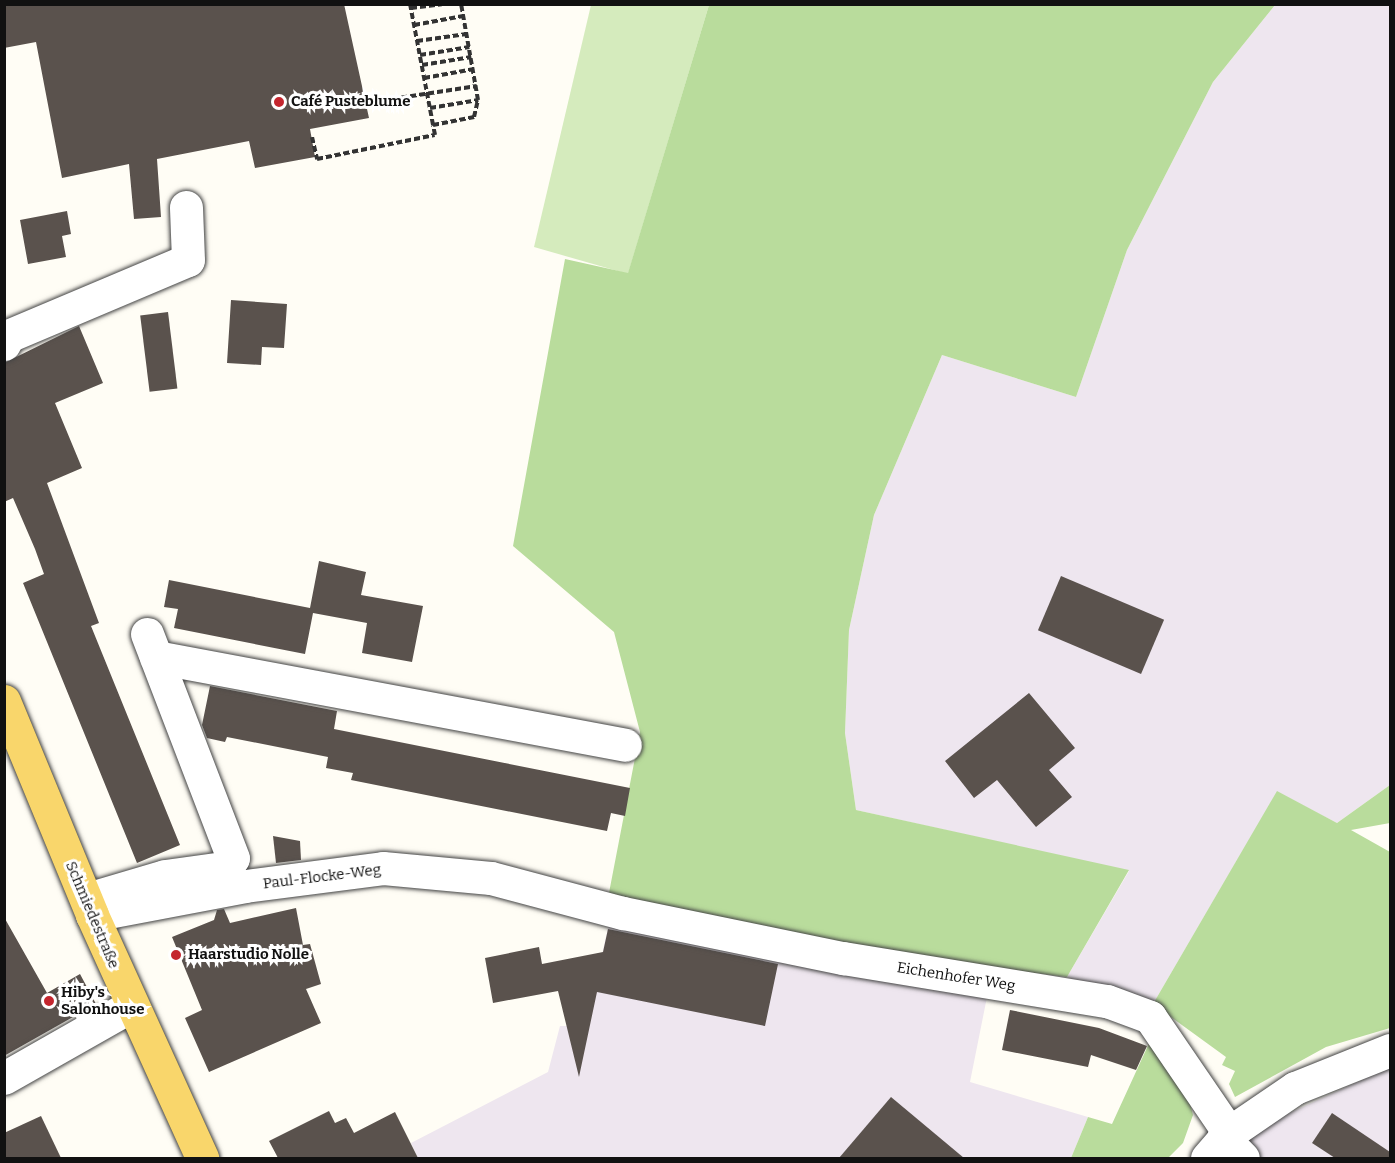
<!DOCTYPE html>
<meta charset="utf-8">
<style>
body{margin:0}
#map{position:relative;width:1395px;height:1163px;overflow:hidden;background:#fffdf5;font-family:Bitter,serif}
div>[style]{position:absolute}
[style*='--x']{left:calc(var(--x)*1px);top:calc(var(--y)*1px);width:calc(var(--w)*1px);rotate:calc(var(--a)*1deg)}
.industrial>*{inset:0;background:#eee6ef}
.green>*{inset:0;background:#d5ebbd}
.forest>*{inset:0;background:#b9dc9c}
.building>*{inset:0;background:#5a524d;transform-origin:0 0}
.path>*{height:4px;margin-top:-2px;transform-origin:0;background:repeating-linear-gradient(90deg,#333 0 6px,transparent 0 9px)}
.roads{filter:drop-shadow(0 0 2px #444) drop-shadow(0 0 2px #444)}
.minor>*{height:33px;margin:-16.5px;padding:0 16.5px;transform-origin:16.5px;border-radius:16.5px;background:#fff}
.major>*{height:33px;margin:-16.5px;padding:0 16.5px;transform-origin:16.5px;border-radius:16.5px;background:#f9d66b}
.dots>*{width:16px;height:16px;translate:-50% -50%;box-sizing:border-box;border:3px solid #fff;border-radius:50%}
span{translate:-50% -50%;white-space:nowrap;text-align:center;line-height:1.15;-webkit-text-stroke:6px #fff;paint-order:stroke}
.poi-label{font-size:15px;color:#111;font-weight:700}
.left{translate:0 -50%;text-align:left}
.street-label{font-size:15px;color:#111}
.frame{position:absolute;inset:0;border:6px solid #111;pointer-events:none}
</style>
<div id="map">
<div class="industrial">
<div style="clip-path:polygon(1275px 5px,1390px 5px,1390px 785px,1337px 823px,1277px 792px,1153px 1004px,1067px 977px,1129px 871px,856px 810px,845px 733px,849px 630px,874px 515px,942px 355px,1076px 397px,1127px 250px,1213px 82px)"></div>
<div style="clip-path:polygon(609px 923px,987px 997px,970px 1082px,1088px 1117px,1071px 1158px,418px 1158px,411px 1143px,548px 1072px,560px 1026px,586px 1026px)"></div>
<div style="clip-path:polygon(1390px 1067px,1390px 1158px,1225px 1158px,1268px 1123px)"></div>
</div>
<div class="green">
<div style="clip-path:polygon(591px 5px,709px 5px,628px 274px,534px 247px)"></div>
</div>
<div class="forest">
<div style="clip-path:polygon(709px 5px,1275px 5px,1213px 82px,1127px 250px,1076px 397px,942px 355px,874px 515px,849px 630px,845px 733px,856px 810px,1129px 870px,1067px 977px,849px 950px,608px 898px,640px 732px,614px 632px,513px 546px,565px 259px,628px 273px)"></div>
<div style="clip-path:polygon(1390px 785px,1390px 823px,1351px 830px,1390px 852px,1390px 1028px,1326px 1047px,1235px 1097px,1229px 1084px,1235px 1071px,1222px 1065px,1226px 1057px,1153px 1004px,1277px 791px,1337px 823px)"></div>
<div style="clip-path:polygon(1151px 1039px,1187px 1092px,1193px 1115px,1183px 1143px,1168px 1158px,1071px 1158px,1088px 1117px,1112px 1124px)"></div>
</div>
<div class="building">
<div style="clip-path:polygon(4px 4px,344px 4px,369px 118px,310px 129px,315px 157px,255px 168px,249px 141px,157px 159px,161px 217px,134px 219px,129px 164px,62px 178px,36px 42px,4px 48px)"></div>
<div style="clip-path:polygon(67px 211px,71px 234px,62px 236px,66px 257px,28px 264px,20px 220px)"></div>
<div style="clip-path:polygon(231px 300px,287px 304px,284px 348px,262px 347px,261px 365px,227px 363px)"></div>
<div style="left:168px;top:312px;width:77px;height:28px;rotate:83deg"></div>
<div style="clip-path:polygon(79px 326px,103px 383px,55px 403px,82px 468px,47px 483px,99px 623px,91px 626px,180px 845px,137px 863px,23px 583px,44px 574px,35px 549px,13px 498px,4px 502px,4px 363px)"></div>
<div style="clip-path:polygon(319px 561px,366px 572px,361px 595px,423px 606px,412px 662px,362px 653px,367px 623px,313px 613px,305px 654px,174px 628px,178px 609px,164px 607px,169px 580px,310px 608px)"></div>
<div style="left:1061px;top:576px;width:112px;height:59px;rotate:23deg"></div>
<div style="clip-path:polygon(210px 686px,337px 711px,334px 729px,630px 788px,625px 816px,611px 813px,607px 831px,351px 780px,353px 773px,326px 768px,328px 757px,227px 737px,225px 742px,207px 738px,202px 725px)"></div>
<div style="clip-path:polygon(1029px 693px,1075px 748px,1049px 770px,1072px 797px,1036px 827px,997px 780px,974px 798px,945px 761px)"></div>
<div style="clip-path:polygon(273px 836px,300px 841px,301px 860px,276px 863px)"></div>
<div style="clip-path:polygon(296px 908px,303px 945px,310px 944px,321px 984px,306px 989px,321px 1023px,209px 1072px,185px 1018px,202px 1010px,172px 937px,214px 920px,217px 910px,224px 909px,230px 923px)"></div>
<div style="clip-path:polygon(4px 917px,47px 993px,80px 974px,96px 1004px,4px 1056px)"></div>
<div style="clip-path:polygon(608px 929px,778px 964px,765px 1026px,597px 992px,579px 1077px,558px 991px,493px 1003px,485px 958px,539px 947px,542px 964px,603px 952px)"></div>
<div style="clip-path:polygon(1010px 1010px,1099px 1028px,1147px 1046px,1136px 1070px,1091px 1055px,1088px 1067px,1002px 1050px)"></div>
<div style="clip-path:polygon(891px 1097px,964px 1158px,839px 1158px)"></div>
<div style="clip-path:polygon(329px 1111px,335px 1123px,346px 1118px,354px 1133px,395px 1112px,418px 1158px,278px 1158px,269px 1141px)"></div>
<div style="clip-path:polygon(1332px 1113px,1390px 1152px,1390px 1158px,1335px 1158px,1312px 1143px)"></div>
<div style="clip-path:polygon(41px 1116px,61px 1158px,4px 1158px,4px 1133px)"></div>
</div>
<div class="path">
<div style="--x:410;--y:4;--w:123;--a:79.2"></div>
<div style="--x:433;--y:125;--w:42;--a:-11"></div>
<div style="--x:474;--y:117;--w:17;--a:-77"></div>
<div style="--x:478;--y:100;--w:97;--a:-100"></div>
<div style="--x:411;--y:8;--w:31;--a:-7"></div>
<div style="--x:414;--y:25;--w:50;--a:-10.4"></div>
<div style="--x:417;--y:41;--w:50;--a:-8"></div>
<div style="--x:420;--y:55;--w:50;--a:-9.3"></div>
<div style="--x:422;--y:65;--w:50;--a:-9.3"></div>
<div style="--x:424;--y:78;--w:51;--a:-10.2"></div>
<div style="--x:366;--y:103;--w:112;--a:-8.7"></div>
<div style="--x:430;--y:108;--w:49;--a:-9.5"></div>
<div style="--x:312;--y:137;--w:23;--a:77"></div>
<div style="--x:317;--y:159;--w:120;--a:-11.5"></div>
<div style="--x:435;--y:135;--w:10;--a:-101"></div>
</div>
<div class="roads">
<div class="minor">
<div style="--x:4;--y:344;--w:9;--a:-63"></div>
<div style="--x:8;--y:336;--w:195;--a:-22.9"></div>
<div style="--x:188;--y:260;--w:53;--a:-92.2"></div>
<div style="--x:156;--y:657;--w:477;--a:10.6"></div>
<div style="--x:87;--y:899;--w:81;--a:-16.4"></div>
<div style="--x:165;--y:876;--w:60;--a:-7.7"></div>
<div style="--x:224;--y:868;--w:13;--a:-48"></div>
<div style="--x:233;--y:858;--w:240;--a:-111"></div>
<div style="--x:92;--y:915;--w:156;--a:-10.7"></div>
<div style="--x:245;--y:886;--w:139;--a:-7.4"></div>
<div style="--x:383;--y:868;--w:108;--a:5.3"></div>
<div style="--x:491;--y:878;--w:137;--a:14.9"></div>
<div style="--x:623;--y:913;--w:225;--a:11.6"></div>
<div style="--x:843;--y:958;--w:267;--a:9.3"></div>
<div style="--x:1107;--y:1001;--w:46;--a:20.4"></div>
<div style="--x:1150;--y:1017;--w:140;--a:55.7"></div>
<div style="--x:4;--y:1078;--w:146;--a:-29.6"></div>
<div style="--x:1223;--y:1138;--w:28;--a:45"></div>
<div style="--x:1207;--y:1158;--w:33;--a:-49"></div>
<div style="--x:1229;--y:1133;--w:80;--a:-34.3"></div>
<div style="--x:1295;--y:1088;--w:102;--a:-21.8"></div>
</div>
<div class="major">
<div style="--x:4;--y:701;--w:231;--a:67.6"></div>
<div style="--x:92;--y:915;--w:267;--a:65.6"></div>
</div>
</div>
<div class="dots">
<div style="left:279px;top:102px;background:#c4262e"></div>
<div style="left:176px;top:955px;background:#c4262e"></div>
<div style="left:49px;top:1001px;background:#c4262e"></div>
</div>
<div class="poi-label">
<span class="left" style="left:291px;top:102px">Café Pusteblume</span>
<span class="left" style="left:188px;top:955px">Haarstudio Nolle</span>
<span class="left" style="left:61px;top:1001px">Hiby's<br>Salonhouse</span>
</div>
<div class="street-label">
<span style="left:322px;top:877px;rotate:-7deg">Paul-Flocke-Weg</span>
<span style="left:92px;top:915px;rotate:67deg">Schmiedestraße</span>
<span style="left:956px;top:977px;rotate:9deg">Eichenhofer Weg</span>
</div>
<div class="frame"></div>
</div>
